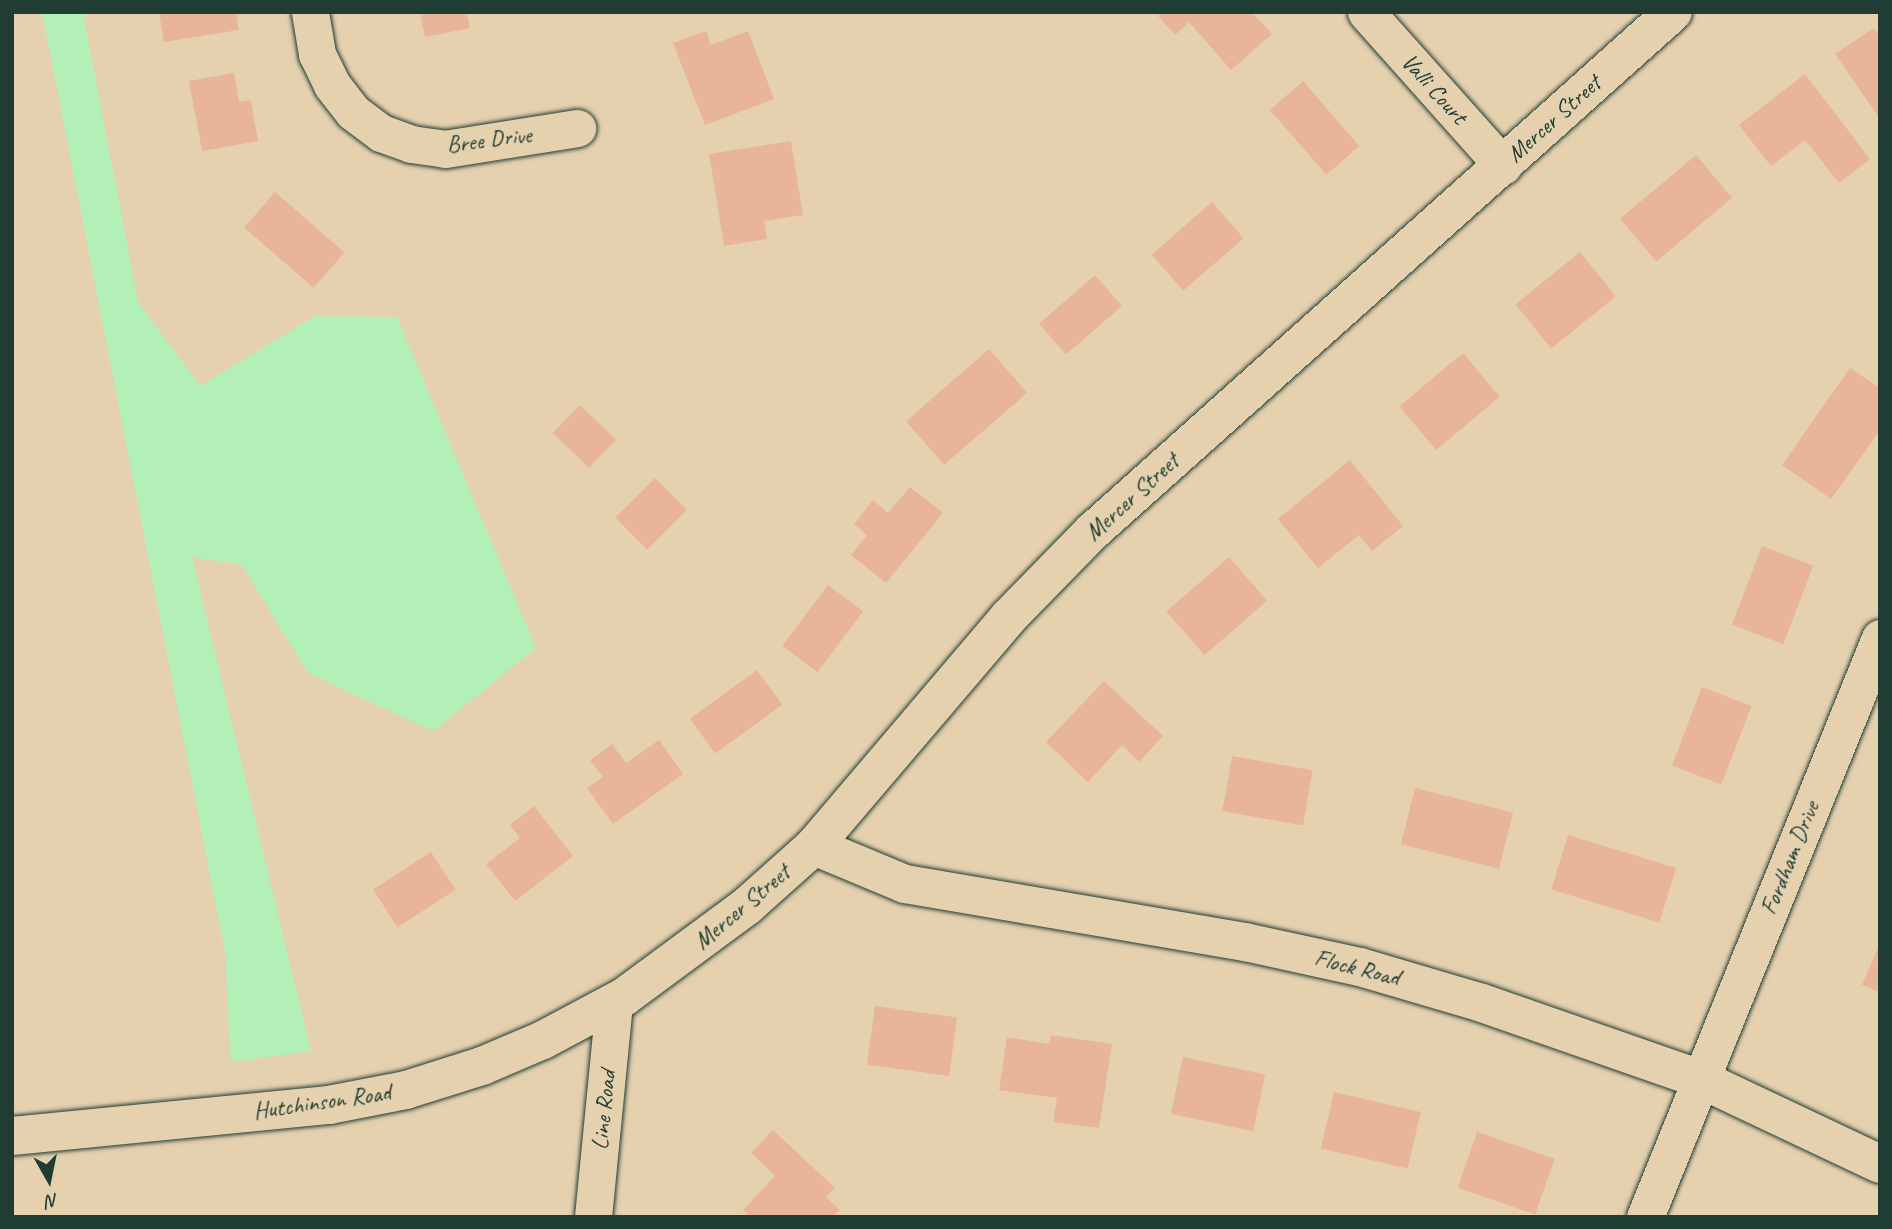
<!DOCTYPE html>
<style>
body{margin:0}
#map{position:relative;width:1892px;height:1229px;overflow:hidden;background:#e6d1af;font-family:Caveat,sans-serif}
div>[style]{position:absolute}
[style*='--x']{left:calc(var(--x)*1px);top:calc(var(--y)*1px);width:calc(var(--w)*1px);rotate:calc(var(--a)*1deg)}
.green>*{inset:0;background:#b2f0b7}
.building>*{inset:0;background:#e8b49a;transform-origin:0 0}
.roads{filter:drop-shadow(0 0 2px #1f3d34) drop-shadow(0 0 2px #1f3d34)}
.minor>*{height:37px;margin:-18.5px;padding:0 18.5px;transform-origin:18.5px;border-radius:18.5px;background:#e6d1af}
.tertiary>*{height:38px;margin:-19px;padding:0 19px;transform-origin:19px;border-radius:19px;background:#e6d1af}
span{translate:-50% -50%;white-space:nowrap;text-align:center;line-height:1.15;-webkit-text-stroke:7px #e6d1af;paint-order:stroke}
.street-label{font-size:24px;color:#1f3d34}
.frame{position:absolute;inset:0;border:14px solid #1f3d34;pointer-events:none}
.north{position:absolute;left:14px;top:1145px;width:70px;height:70px;-webkit-text-stroke:5px #e6d1af;paint-order:stroke;rotate:171deg;font-size:19px;font-weight:700;line-height:28px;text-align:center;color:#1f3d34}
.north::after{content:'';display:block;margin:auto;width:24px;height:32px;background:#1f3d34;clip-path:polygon(50% 0,100% 100%,50% 72%,0 100%)}
</style>
<div id="map">
<div class="green">
<div style="clip-path:polygon(42px 12px,83px 12px,138px 302px,200px 386px,315px 316px,397px 317px,536px 648px,433px 731px,308px 673px,242px 565px,192px 557px,311px 1051px,231px 1062px,225px 952px)"></div>
</div>
<div class="building">
<div style="clip-path:polygon(159px 12px,236px 12px,239px 30px,164px 42px)"></div>
<div style="clip-path:polygon(420px 12px,467px 12px,470px 28px,425px 37px)"></div>
<div style="clip-path:polygon(1162px 12px,1252px 12px,1272px 34px,1231px 70px,1189px 22px,1175px 35px,1158px 16px)"></div>
<div style="clip-path:polygon(1874px 28px,1880px 37px,1880px 119px,1835px 54px)"></div>
<div style="clip-path:polygon(706px 31px,711px 45px,748px 31px,774px 99px,705px 125px,673px 43px)"></div>
<div style="clip-path:polygon(234px 73px,239px 102px,251px 100px,258px 141px,202px 151px,189px 81px)"></div>
<div style="clip-path:polygon(1805px 74px,1870px 159px,1839px 183px,1805px 140px,1771px 166px,1739px 125px)"></div>
<div style="left:1303px;top:81px;width:86px;height:44px;rotate:49deg"></div>
<div style="clip-path:polygon(791px 141px,803px 215px,764px 221px,767px 239px,724px 246px,709px 154px)"></div>
<div style="left:1696px;top:155px;width:56px;height:99px;rotate:50deg"></div>
<div style="left:275px;top:192px;width:92px;height:47px;rotate:41deg"></div>
<div style="left:1212px;top:202px;width:48px;height:80px;rotate:49deg"></div>
<div style="left:1580px;top:252px;width:57px;height:83px;rotate:51deg"></div>
<div style="left:1095px;top:275px;width:41px;height:74px;rotate:49deg"></div>
<div style="left:989px;top:349px;width:58px;height:110px;rotate:49deg"></div>
<div style="left:1463px;top:353px;width:57px;height:83px;rotate:50deg"></div>
<div style="clip-path:polygon(1850px 368px,1880px 388px,1880px 430px,1831px 499px,1782px 465px)"></div>
<div style="left:580px;top:405px;width:50px;height:39px;rotate:44deg"></div>
<div style="clip-path:polygon(1350px 460px,1403px 526px,1372px 551px,1359px 535px,1318px 568px,1278px 519px)"></div>
<div style="left:655px;top:478px;width:45px;height:56px;rotate:45deg"></div>
<div style="clip-path:polygon(910px 487px,943px 513px,886px 583px,851px 555px,867px 535px,854px 524px,873px 500px,888px 513px)"></div>
<div style="left:1762px;top:546px;width:55px;height:84px;rotate:21deg"></div>
<div style="left:1229px;top:557px;width:58px;height:83px;rotate:49deg"></div>
<div style="left:828px;top:585px;width:44px;height:76px;rotate:37deg"></div>
<div style="left:757px;top:670px;width:43px;height:83px;rotate:54deg"></div>
<div style="clip-path:polygon(1104px 681px,1163px 736px,1139px 762px,1122px 745px,1088px 782px,1046px 742px)"></div>
<div style="left:1702px;top:687px;width:53px;height:84px;rotate:21deg"></div>
<div style="clip-path:polygon(659px 740px,683px 774px,613px 824px,587px 788px,603px 777px,590px 760px,612px 744px,626px 763px)"></div>
<div style="left:1232px;top:756px;width:82px;height:56px;rotate:10deg"></div>
<div style="left:1415px;top:788px;width:101px;height:58px;rotate:14deg"></div>
<div style="clip-path:polygon(534px 806px,573px 856px,515px 901px,486px 864px,520px 838px,510px 825px)"></div>
<div style="left:1568px;top:835px;width:113px;height:57px;rotate:17deg"></div>
<div style="left:431px;top:852px;width:45px;height:69px;rotate:57deg"></div>
<div style="clip-path:polygon(1880px 943px,1880px 992px,1862px 985px)"></div>
<div style="left:875px;top:1006px;width:83px;height:59px;rotate:8deg"></div>
<div style="clip-path:polygon(1051px 1035px,1112px 1044px,1099px 1128px,1053px 1122px,1057px 1098px,999px 1090px,1007px 1037px,1049px 1044px)"></div>
<div style="left:1183px;top:1057px;width:84px;height:58px;rotate:12deg"></div>
<div style="left:1334px;top:1092px;width:89px;height:58px;rotate:13deg"></div>
<div style="clip-path:polygon(773px 1130px,835px 1188px,826px 1197px,840px 1210px,833px 1217px,751px 1217px,743px 1210px,775px 1176px,751px 1153px)"></div>
<div style="left:1477px;top:1132px;width:82px;height:59px;rotate:19deg"></div>
</div>
<div class="roads">
<div class="minor">
<div style="--x:310;--y:12;--w:43;--a:80.5"></div>
<div style="--x:317;--y:54;--w:34;--a:64"></div>
<div style="--x:332;--y:85;--w:34;--a:52"></div>
<div style="--x:353;--y:112;--w:35;--a:37"></div>
<div style="--x:381;--y:133;--w:32;--a:20"></div>
<div style="--x:411;--y:144;--w:34;--a:8"></div>
<div style="--x:445;--y:149;--w:134;--a:-9"></div>
<div style="--x:1366;--y:12;--w:206;--a:48.3"></div>
<div style="--x:593;--y:1217;--w:215;--a:-84.4"></div>
<div style="--x:1645;--y:1217;--w:625;--a:-67.91"></div>
</div>
<div class="tertiary">
<div style="--x:814;--y:846;--w:99;--a:22.7"></div>
<div style="--x:905;--y:884;--w:345;--a:9.7"></div>
<div style="--x:1245;--y:942;--w:118;--a:12.3"></div>
<div style="--x:1360;--y:967;--w:127;--a:16.4"></div>
<div style="--x:1482;--y:1003;--w:231;--a:19.2"></div>
<div style="--x:1700;--y:1079;--w:199;--a:25.3"></div>
<div style="--x:12;--y:1136;--w:319;--a:-5.6"></div>
<div style="--x:329;--y:1105;--w:78;--a:-11"></div>
<div style="--x:406;--y:1090;--w:80;--a:-17.5"></div>
<div style="--x:482;--y:1066;--w:66;--a:-23.1"></div>
<div style="--x:543;--y:1040;--w:92;--a:-28"></div>
<div style="--x:624;--y:997;--w:153;--a:-36.5"></div>
<div style="--x:747;--y:906;--w:90;--a:-41.8"></div>
<div style="--x:814;--y:846;--w:299;--a:-49.6"></div>
<div style="--x:1008;--y:618;--w:122;--a:-45.7"></div>
<div style="--x:1093;--y:531;--w:778;--a:-41.82"></div>
</div>
</div>
<div class="street-label">
<span style="left:1434px;top:89px;rotate:48deg">Valli Court</span>
<span style="left:1554px;top:119px;rotate:-42deg">Mercer Street</span>
<span style="left:489px;top:140px;rotate:-7deg">Bree Drive</span>
<span style="left:1132px;top:497px;rotate:-42deg">Mercer Street</span>
<span style="left:1790px;top:858px;rotate:-68deg">Fordham Drive</span>
<span style="left:742px;top:907px;rotate:-40deg">Mercer Street</span>
<span style="left:1357px;top:968px;rotate:14deg">Flock Road</span>
<span style="left:322px;top:1102px;rotate:-8deg">Hutchinson Road</span>
<span style="left:604px;top:1110px;rotate:-84deg">Line Road</span>
</div>
<div class="frame"></div>
<div class="north">N</div>
</div>
